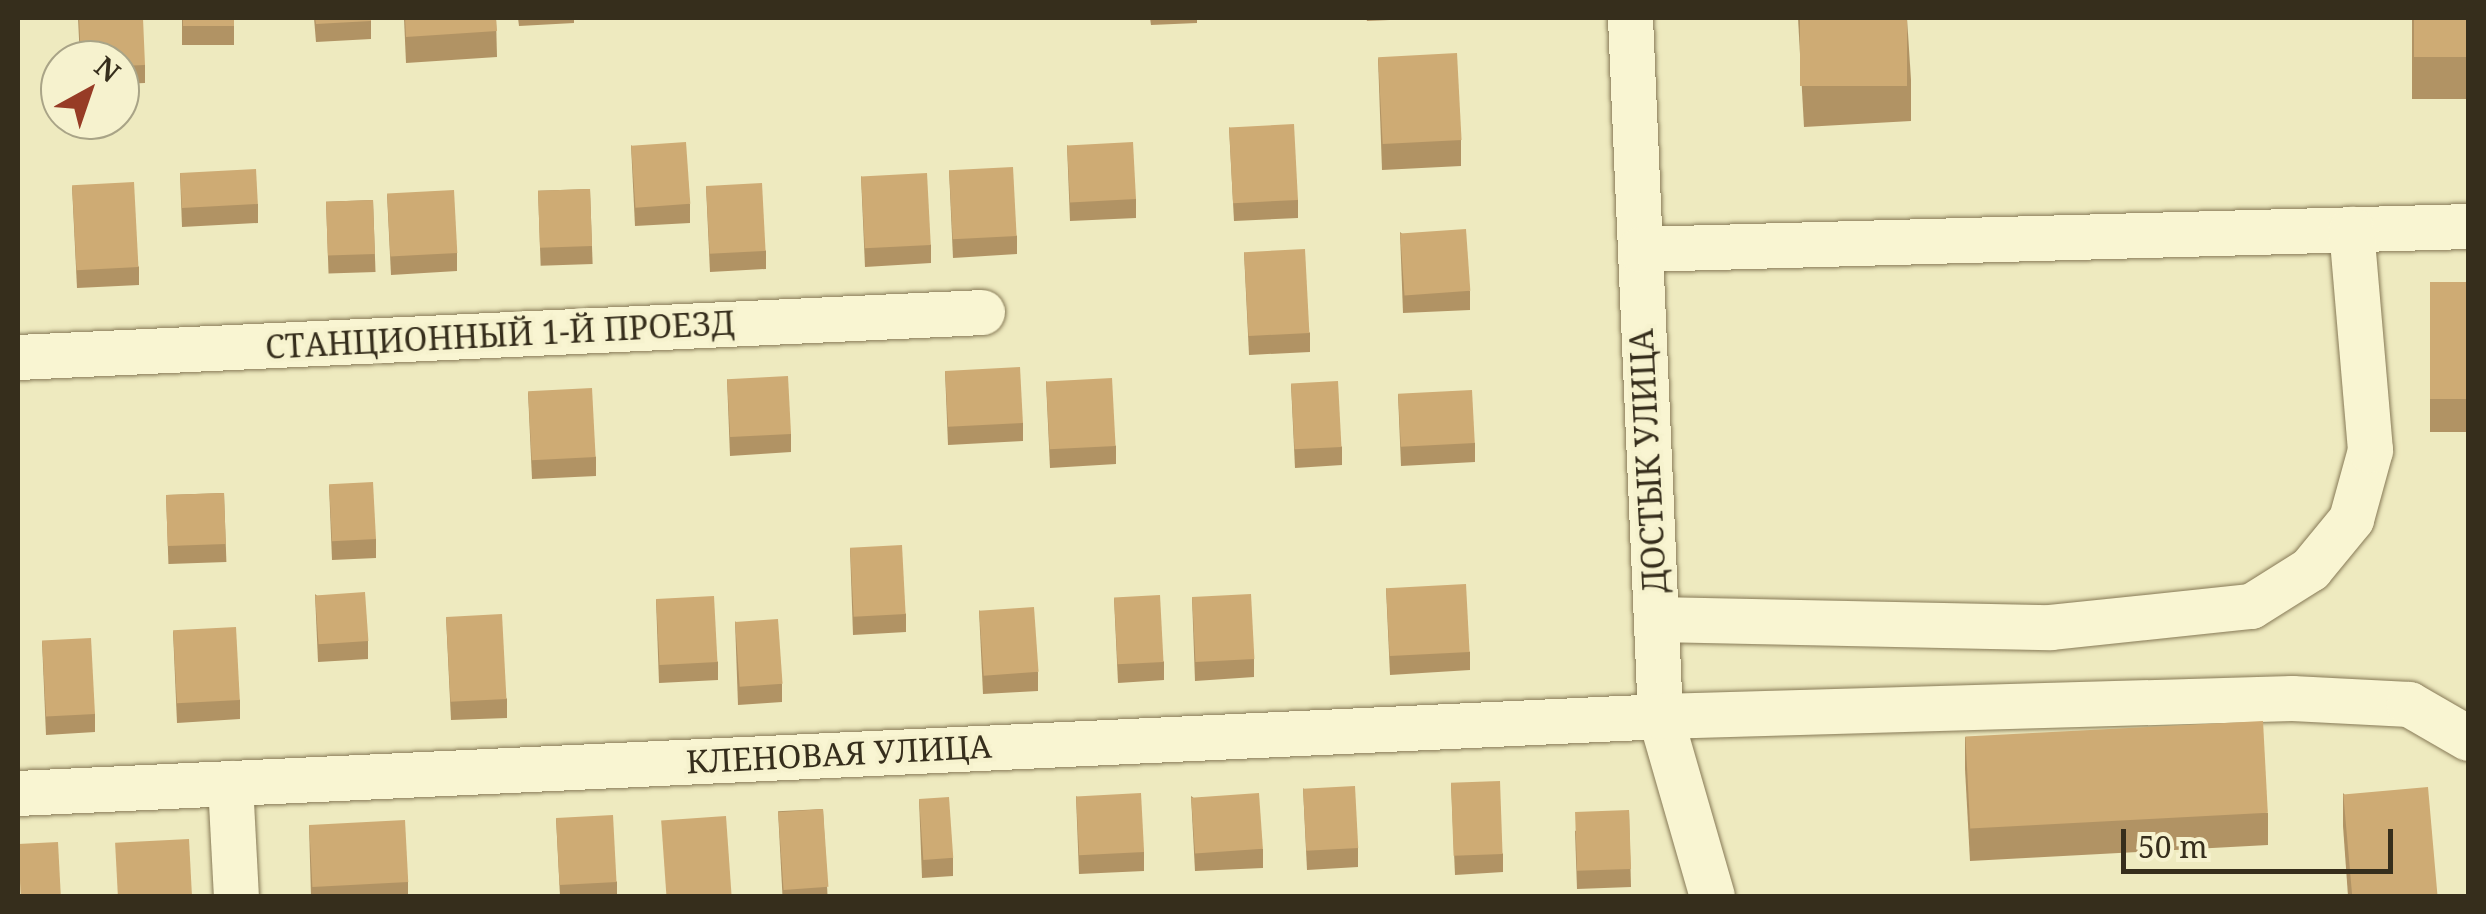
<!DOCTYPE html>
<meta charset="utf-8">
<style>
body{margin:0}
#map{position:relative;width:2486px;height:914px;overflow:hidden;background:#eeeabf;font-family:"Noto Serif",serif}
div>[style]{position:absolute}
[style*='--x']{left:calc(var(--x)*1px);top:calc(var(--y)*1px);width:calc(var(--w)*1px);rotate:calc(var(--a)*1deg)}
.roads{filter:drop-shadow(0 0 2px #877a57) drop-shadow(0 0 2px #877a57)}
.minor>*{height:45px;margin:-22.5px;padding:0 22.5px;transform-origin:22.5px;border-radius:22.5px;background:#f9f5d2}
.wall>*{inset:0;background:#b19364;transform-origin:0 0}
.building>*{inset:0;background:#ceab74;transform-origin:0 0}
span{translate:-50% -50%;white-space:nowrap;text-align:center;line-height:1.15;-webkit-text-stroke:8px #f6f2ce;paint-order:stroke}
.street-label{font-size:32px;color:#362e1c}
.frame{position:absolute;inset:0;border:20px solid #362e1c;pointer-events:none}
.north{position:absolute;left:40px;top:40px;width:100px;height:100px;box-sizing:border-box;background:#f6f2ce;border:2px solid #a9a487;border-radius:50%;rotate:40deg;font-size:28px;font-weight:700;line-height:40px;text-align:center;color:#362e1c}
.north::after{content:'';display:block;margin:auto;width:35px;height:45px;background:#973c26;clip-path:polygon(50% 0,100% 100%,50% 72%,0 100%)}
.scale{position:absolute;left:2121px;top:829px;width:272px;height:45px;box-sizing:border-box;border:5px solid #362e1c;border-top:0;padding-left:12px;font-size:30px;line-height:35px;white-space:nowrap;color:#362e1c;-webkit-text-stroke:8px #f6f2ce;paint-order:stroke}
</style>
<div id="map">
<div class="roads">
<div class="minor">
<div style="--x:1630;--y:18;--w:699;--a:87.54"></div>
<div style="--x:1660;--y:716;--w:187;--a:73.9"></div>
<div style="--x:1640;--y:249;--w:828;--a:-1.59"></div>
<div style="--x:18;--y:357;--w:965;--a:-2.67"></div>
<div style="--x:1656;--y:619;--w:394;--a:1.2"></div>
<div style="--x:2050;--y:627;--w:202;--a:-6"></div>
<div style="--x:2251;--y:606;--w:70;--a:-32.1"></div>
<div style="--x:2310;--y:569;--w:65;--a:-50.6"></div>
<div style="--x:2351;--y:519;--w:72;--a:-74.6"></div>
<div style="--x:2370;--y:450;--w:222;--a:-94.9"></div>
<div style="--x:230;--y:783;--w:113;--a:87"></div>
<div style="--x:18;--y:793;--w:1644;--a:-2.68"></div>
<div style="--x:1660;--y:716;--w:632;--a:-1.63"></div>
<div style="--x:2292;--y:698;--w:117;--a:2.9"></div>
<div style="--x:2409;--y:704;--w:68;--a:30"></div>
</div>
</div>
<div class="wall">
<div style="clip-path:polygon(78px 18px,145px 65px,145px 83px,120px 84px,120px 60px,80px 60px)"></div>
<div style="left:182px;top:18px;width:52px;height:27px"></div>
<div style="clip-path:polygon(314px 18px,371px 18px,371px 39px,316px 42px)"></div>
<div style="clip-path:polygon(404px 18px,496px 18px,497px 57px,406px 63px)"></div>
<div style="clip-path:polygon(518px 18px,574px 18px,574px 23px,519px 26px)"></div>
<div style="clip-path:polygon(1150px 18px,1197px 18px,1197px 23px,1151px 25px)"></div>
<div style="clip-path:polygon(1366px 18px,1435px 18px,1367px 21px)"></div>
<div style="clip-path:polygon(1798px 18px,1907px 18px,1911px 80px,1911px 121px,1804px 127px)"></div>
<div style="left:2412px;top:18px;width:56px;height:81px"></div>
<div style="clip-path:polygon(1378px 58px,1461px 140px,1461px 166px,1382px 170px)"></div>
<div style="clip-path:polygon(1229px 127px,1298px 200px,1298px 218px,1234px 221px)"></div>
<div style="clip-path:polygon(631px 145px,690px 204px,690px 223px,635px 226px)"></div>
<div style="clip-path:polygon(1067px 145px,1136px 199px,1136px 218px,1070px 221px)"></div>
<div style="clip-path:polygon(949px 170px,1017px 236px,1017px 254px,953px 258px)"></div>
<div style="clip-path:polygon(180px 173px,258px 204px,258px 223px,182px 227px)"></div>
<div style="clip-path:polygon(861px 176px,931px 245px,931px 263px,865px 267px)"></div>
<div style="clip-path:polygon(72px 186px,139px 267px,139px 285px,77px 288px)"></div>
<div style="clip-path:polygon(706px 186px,766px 251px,766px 269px,710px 272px)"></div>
<div style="left:590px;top:189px;width:75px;height:52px;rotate:88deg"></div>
<div style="clip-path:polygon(387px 194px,457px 253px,457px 271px,391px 275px)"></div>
<div style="left:373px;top:200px;width:72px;height:47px;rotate:88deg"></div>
<div style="clip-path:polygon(1400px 232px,1470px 291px,1470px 310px,1403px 313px)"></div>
<div style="clip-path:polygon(1244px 252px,1310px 333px,1310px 352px,1249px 355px)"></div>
<div style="left:2468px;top:282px;width:150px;height:38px;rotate:90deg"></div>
<div style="clip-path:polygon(945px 371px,1023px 423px,1023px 441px,948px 445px)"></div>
<div style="clip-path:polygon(727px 379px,791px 434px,791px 452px,730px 456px)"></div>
<div style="clip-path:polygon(1046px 381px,1116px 446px,1116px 464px,1050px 468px)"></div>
<div style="clip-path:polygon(1291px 384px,1342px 447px,1342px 465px,1295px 468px)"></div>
<div style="clip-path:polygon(528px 392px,596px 457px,596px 476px,532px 479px)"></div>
<div style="clip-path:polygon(1398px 394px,1475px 443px,1475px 462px,1401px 466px)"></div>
<div style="clip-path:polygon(329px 485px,376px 539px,376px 558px,332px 560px)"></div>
<div style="left:224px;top:493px;width:69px;height:58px;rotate:88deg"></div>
<div style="clip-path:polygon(850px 548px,906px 614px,906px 632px,853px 635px)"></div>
<div style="clip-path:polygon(1386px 588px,1470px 652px,1470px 670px,1390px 675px)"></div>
<div style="clip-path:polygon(315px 594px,368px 641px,368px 659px,318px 662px)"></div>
<div style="clip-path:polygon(1192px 597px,1254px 659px,1254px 677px,1195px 681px)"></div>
<div style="clip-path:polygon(1114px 598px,1164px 662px,1164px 680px,1118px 683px)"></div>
<div style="clip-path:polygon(656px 599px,718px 662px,718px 680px,659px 683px)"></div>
<div style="clip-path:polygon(979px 610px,1038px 672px,1038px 691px,983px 694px)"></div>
<div style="clip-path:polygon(446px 617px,507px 699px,507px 718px,451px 720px)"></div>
<div style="clip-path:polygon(735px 621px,782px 684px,782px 702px,738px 705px)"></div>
<div style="clip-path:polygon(173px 631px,240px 700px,240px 719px,177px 723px)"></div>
<div style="clip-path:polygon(42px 641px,95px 714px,95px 732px,46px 735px)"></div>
<div style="clip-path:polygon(1965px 737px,2268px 813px,2268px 845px,1970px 861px,1965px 769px)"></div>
<div style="clip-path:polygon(1451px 783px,1503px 854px,1503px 872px,1455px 875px)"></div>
<div style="clip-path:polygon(1303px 788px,1358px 848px,1358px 867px,1307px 870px)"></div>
<div style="clip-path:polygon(2343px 793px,2437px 896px,2348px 896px,2343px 826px)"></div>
<div style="clip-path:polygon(1076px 796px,1144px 852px,1144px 871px,1079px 874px)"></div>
<div style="clip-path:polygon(1191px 796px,1263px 849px,1263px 868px,1195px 871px)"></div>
<div style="clip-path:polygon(919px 799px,953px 858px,953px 876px,922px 878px)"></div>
<div style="left:823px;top:809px;width:87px;height:45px;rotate:87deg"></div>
<div style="clip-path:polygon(1629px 810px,1631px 887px,1577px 889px,1575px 831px)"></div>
<div style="clip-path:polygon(556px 818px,617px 882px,617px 896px,560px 896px)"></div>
<div style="clip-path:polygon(309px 825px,408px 882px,408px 896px,311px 896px)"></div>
</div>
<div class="building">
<div style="clip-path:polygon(79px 18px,143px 18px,145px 65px,120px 66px,120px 60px,81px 60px)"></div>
<div style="left:183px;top:18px;width:51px;height:8px"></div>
<div style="clip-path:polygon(315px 18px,371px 18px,371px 21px,316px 24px)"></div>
<div style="clip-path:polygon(405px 18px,496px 18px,497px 31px,406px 37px)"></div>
<div style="left:1800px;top:18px;width:107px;height:68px"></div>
<div style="left:2414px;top:18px;width:54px;height:39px"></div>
<div style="left:1457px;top:53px;width:87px;height:79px;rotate:87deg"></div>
<div style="left:1294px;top:124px;width:76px;height:65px;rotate:87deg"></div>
<div style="left:686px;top:142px;width:62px;height:55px;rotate:86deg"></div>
<div style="left:1133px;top:142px;width:57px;height:66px;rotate:87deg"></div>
<div style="left:1013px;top:167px;width:69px;height:64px;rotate:87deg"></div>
<div style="left:256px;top:169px;width:35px;height:76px;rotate:87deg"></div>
<div style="left:927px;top:173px;width:72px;height:66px;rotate:87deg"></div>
<div style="left:134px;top:182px;width:85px;height:62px;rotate:87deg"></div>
<div style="left:762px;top:183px;width:68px;height:56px;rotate:87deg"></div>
<div style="left:590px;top:189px;width:57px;height:52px;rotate:88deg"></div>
<div style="left:454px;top:190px;width:63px;height:67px;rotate:87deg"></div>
<div style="left:373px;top:200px;width:54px;height:47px;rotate:88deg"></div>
<div style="left:1466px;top:229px;width:62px;height:66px;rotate:86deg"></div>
<div style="left:1305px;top:249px;width:84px;height:61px;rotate:87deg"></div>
<div style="left:2468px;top:282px;width:117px;height:38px;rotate:90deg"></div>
<div style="left:1020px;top:367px;width:56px;height:75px;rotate:87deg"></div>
<div style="left:788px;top:376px;width:58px;height:61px;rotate:87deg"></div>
<div style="left:1112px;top:378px;width:68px;height:66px;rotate:87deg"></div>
<div style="left:1338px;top:381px;width:66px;height:47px;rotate:87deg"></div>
<div style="left:592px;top:388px;width:69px;height:64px;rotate:87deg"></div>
<div style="left:1472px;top:390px;width:53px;height:74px;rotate:87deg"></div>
<div style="left:373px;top:482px;width:57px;height:44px;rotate:87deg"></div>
<div style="left:224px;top:493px;width:51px;height:58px;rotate:88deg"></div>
<div style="left:902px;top:545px;width:69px;height:52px;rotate:87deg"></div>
<div style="left:1466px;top:584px;width:68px;height:80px;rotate:87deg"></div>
<div style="left:365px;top:592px;width:49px;height:50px;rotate:86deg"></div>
<div style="left:1251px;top:594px;width:65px;height:59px;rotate:87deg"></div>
<div style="left:1160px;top:595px;width:67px;height:46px;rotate:87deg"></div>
<div style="left:714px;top:596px;width:66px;height:58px;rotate:87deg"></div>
<div style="left:1034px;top:607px;width:65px;height:55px;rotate:86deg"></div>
<div style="left:502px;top:614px;width:85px;height:56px;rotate:87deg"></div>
<div style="left:778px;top:619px;width:65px;height:43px;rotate:86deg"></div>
<div style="left:236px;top:627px;width:73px;height:63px;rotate:87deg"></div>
<div style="left:91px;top:638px;width:76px;height:49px;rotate:87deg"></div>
<div style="left:2263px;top:721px;width:92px;height:298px;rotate:87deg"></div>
<div style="left:1500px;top:781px;width:73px;height:49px;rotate:88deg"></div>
<div style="left:1355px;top:786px;width:62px;height:52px;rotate:87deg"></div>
<div style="left:2428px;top:787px;width:109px;height:85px;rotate:85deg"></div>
<div style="left:1141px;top:793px;width:59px;height:65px;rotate:87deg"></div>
<div style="left:1259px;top:793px;width:56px;height:68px;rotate:86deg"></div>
<div style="left:949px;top:797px;width:61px;height:30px;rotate:86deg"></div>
<div style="left:823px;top:809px;width:78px;height:45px;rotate:86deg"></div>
<div style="left:1629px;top:810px;width:59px;height:54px;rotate:88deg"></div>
<div style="left:613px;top:815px;width:67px;height:57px;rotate:87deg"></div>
<div style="left:726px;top:816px;width:80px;height:65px;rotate:86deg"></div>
<div style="left:405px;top:820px;width:62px;height:96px;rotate:87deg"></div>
<div style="left:189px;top:839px;width:57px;height:74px;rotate:87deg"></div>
<div style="left:58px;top:842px;width:54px;height:40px;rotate:87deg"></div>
</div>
<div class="street-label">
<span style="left:500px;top:335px;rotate:-3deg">СТАНЦИОННЫЙ 1-Й ПРОЕЗД</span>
<span style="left:1648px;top:461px;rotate:-93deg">ДОСТЫК УЛИЦА</span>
<span style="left:839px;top:754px;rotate:-3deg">КЛЕНОВАЯ УЛИЦА</span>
</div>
<div class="frame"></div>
<div class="north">N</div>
<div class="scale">50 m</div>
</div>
